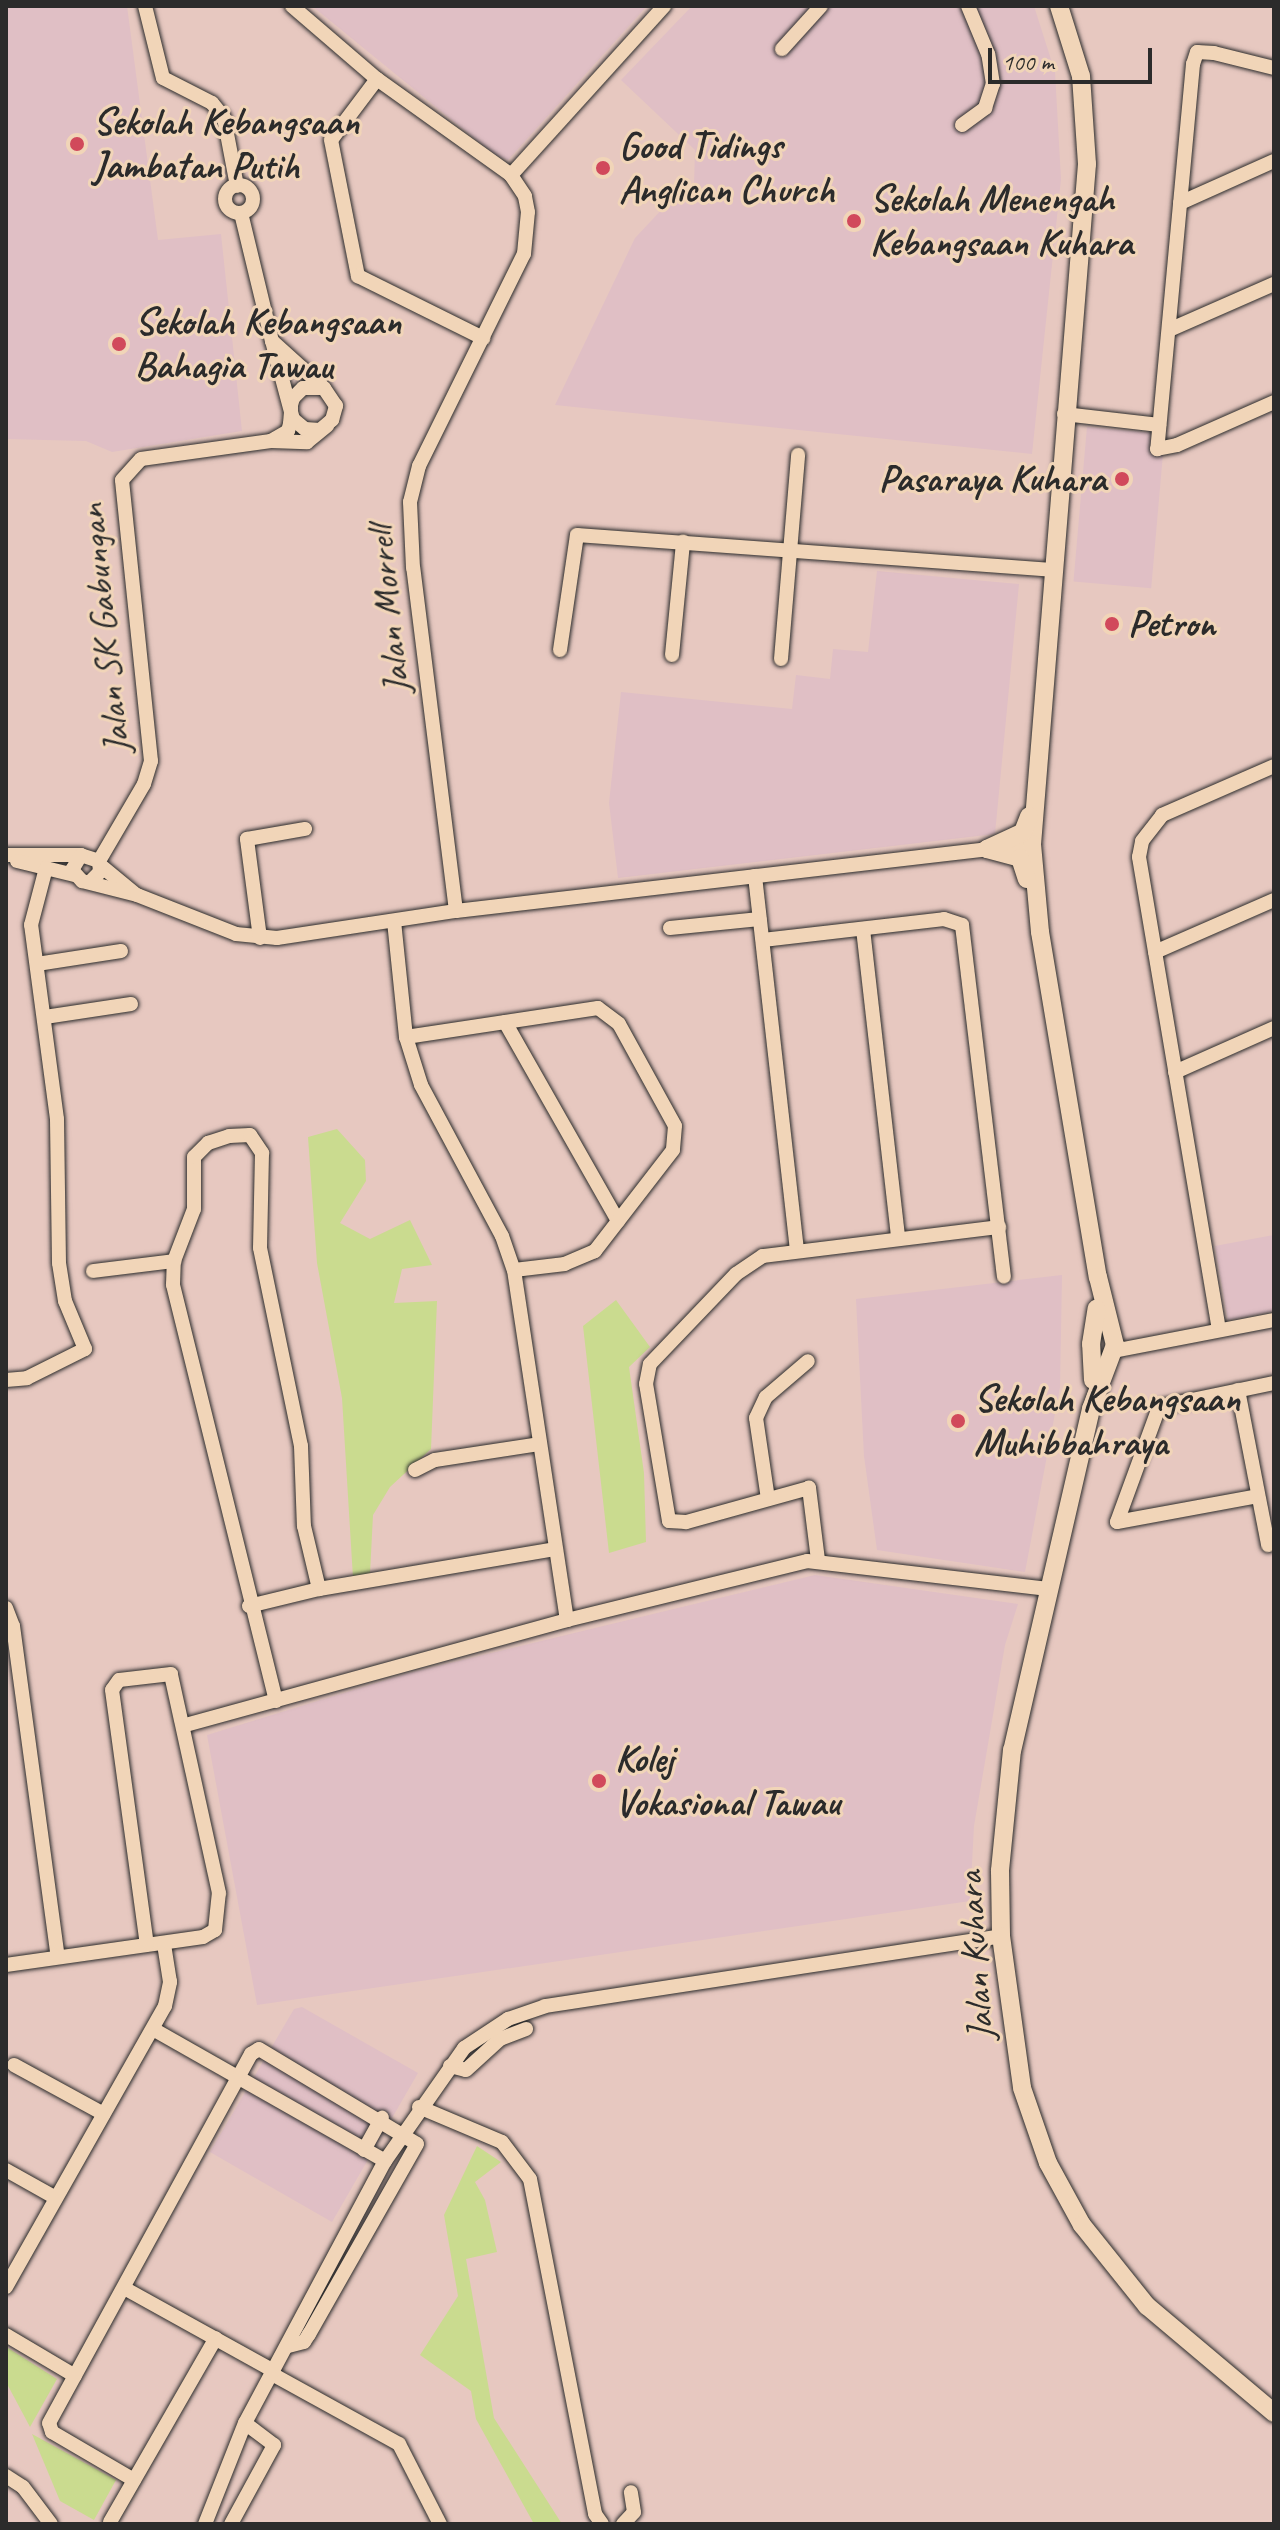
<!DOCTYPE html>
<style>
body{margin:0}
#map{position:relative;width:1280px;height:2530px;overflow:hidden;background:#e7c8c0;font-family:Caveat,sans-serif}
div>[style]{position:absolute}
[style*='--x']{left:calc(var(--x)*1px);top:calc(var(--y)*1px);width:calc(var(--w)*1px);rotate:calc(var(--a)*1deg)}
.built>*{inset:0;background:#e0bfc5;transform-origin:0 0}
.green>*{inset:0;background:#cadb8f}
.roads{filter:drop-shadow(0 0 2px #2b2b2b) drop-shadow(0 0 2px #2b2b2b)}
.minor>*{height:14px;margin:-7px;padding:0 7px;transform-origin:7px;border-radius:7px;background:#f1d5b8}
.minor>.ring{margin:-7px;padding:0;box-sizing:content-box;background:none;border:14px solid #f1d5b8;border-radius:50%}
.major>*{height:18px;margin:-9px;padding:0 9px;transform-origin:9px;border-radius:9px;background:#f1d5b8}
.dots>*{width:22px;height:22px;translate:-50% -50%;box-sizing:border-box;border:4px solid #f1d5b8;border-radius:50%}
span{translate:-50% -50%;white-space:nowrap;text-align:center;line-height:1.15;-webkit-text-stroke:6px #f1d5b8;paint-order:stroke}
.poi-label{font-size:38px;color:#2b2b2b;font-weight:700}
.left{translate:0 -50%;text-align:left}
.right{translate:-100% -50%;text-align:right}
.street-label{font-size:38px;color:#2b2b2b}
.frame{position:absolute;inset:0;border:8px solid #2b2b2b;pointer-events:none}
.scale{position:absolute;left:988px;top:48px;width:164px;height:36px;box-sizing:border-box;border:4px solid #2b2b2b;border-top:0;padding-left:10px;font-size:24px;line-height:28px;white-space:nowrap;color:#2b2b2b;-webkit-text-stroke:6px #f1d5b8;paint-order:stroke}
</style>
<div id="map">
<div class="built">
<div style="clip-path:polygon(6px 6px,127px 6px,158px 240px,221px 234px,242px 431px,112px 452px,86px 441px,6px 439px)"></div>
<div style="clip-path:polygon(312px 6px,647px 6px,508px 160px,496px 156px)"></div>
<div style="clip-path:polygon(692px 6px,1034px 6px,1055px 72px,1061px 179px,1032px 454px,555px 405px,635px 238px,666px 205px,694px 186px,695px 150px,621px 80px)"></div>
<div style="left:1087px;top:427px;width:78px;height:155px;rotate:5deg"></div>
<div style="clip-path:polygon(877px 571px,1019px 584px,995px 834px,618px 878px,609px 803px,621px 692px,792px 709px,796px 675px,830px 679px,833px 649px,868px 652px)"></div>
<div style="clip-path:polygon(1274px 1235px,1274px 1311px,1228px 1320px,1215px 1246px)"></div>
<div style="clip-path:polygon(1062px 1275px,1060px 1387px,1025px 1572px,877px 1550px,864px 1456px,856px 1299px)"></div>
<div style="clip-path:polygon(815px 1575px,1018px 1604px,1005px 1645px,974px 1826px,970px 1901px,257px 2005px,207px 1735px,409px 1673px)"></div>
<div style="clip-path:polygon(302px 2007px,418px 2073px,332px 2222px,210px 2152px,294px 2009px)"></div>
</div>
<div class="green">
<div style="clip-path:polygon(337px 1129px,365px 1160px,366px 1181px,340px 1223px,370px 1239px,410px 1220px,432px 1265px,402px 1269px,394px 1303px,437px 1301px,431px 1449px,390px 1487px,373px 1515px,370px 1574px,353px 1578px,342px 1398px,317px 1263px,308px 1137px)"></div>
<div style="clip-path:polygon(616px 1300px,650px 1347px,629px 1367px,644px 1473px,646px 1542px,609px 1553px,583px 1326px)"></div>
<div style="clip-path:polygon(477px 2146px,501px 2162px,475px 2182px,485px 2200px,497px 2252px,466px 2259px,494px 2418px,562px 2524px,534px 2524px,476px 2419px,471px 2391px,420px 2355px,458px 2296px,444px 2215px)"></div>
<div style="clip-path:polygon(8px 2348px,57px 2379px,30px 2427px,6px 2382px)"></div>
<div style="clip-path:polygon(32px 2434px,116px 2480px,94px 2520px,60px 2501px)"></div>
</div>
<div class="roads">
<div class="minor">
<div style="--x:145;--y:6;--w:74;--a:76"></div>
<div style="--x:163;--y:78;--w:55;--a:27"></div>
<div style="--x:212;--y:103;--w:19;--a:51"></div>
<div style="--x:224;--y:118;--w:69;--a:79.2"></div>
<div style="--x:292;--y:6;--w:112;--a:40.7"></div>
<div style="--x:377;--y:79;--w:165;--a:35.6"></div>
<div style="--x:782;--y:49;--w:58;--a:-47.8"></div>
<div style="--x:1274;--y:68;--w:62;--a:-166"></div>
<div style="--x:1214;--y:53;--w:17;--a:-177"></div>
<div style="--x:1197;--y:52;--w:13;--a:108"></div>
<div style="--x:1193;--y:64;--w:387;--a:95.3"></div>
<div style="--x:1157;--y:449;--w:20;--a:-11"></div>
<div style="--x:1177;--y:445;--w:106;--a:-23.9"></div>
<div style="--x:377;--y:79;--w:76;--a:127"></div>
<div style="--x:331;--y:140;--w:139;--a:78.8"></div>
<div style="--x:358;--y:276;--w:140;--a:26.4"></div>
<div style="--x:962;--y:125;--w:29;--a:-36"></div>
<div style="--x:985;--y:108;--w:25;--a:-72"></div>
<div style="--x:993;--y:84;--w:30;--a:-99"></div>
<div style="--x:988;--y:54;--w:52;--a:-112.6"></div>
<div class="ring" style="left:225px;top:185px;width:14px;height:14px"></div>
<div style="--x:1180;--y:203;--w:103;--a:-24.1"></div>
<div style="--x:241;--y:213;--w:132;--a:76.4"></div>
<div style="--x:272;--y:341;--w:73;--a:75"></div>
<div style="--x:291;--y:412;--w:7;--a:74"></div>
<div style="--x:293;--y:419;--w:16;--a:40"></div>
<div style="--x:305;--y:429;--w:15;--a:4"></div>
<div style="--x:320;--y:430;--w:16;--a:-40"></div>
<div style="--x:332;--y:420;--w:15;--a:-74"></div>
<div style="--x:336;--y:406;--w:22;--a:-124"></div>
<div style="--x:324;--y:388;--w:21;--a:180"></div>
<div style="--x:303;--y:388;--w:14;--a:135"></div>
<div style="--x:293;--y:398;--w:7;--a:106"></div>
<div style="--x:291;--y:405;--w:7;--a:90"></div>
<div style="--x:291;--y:412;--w:12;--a:95"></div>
<div style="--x:290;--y:424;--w:7;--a:106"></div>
<div style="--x:288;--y:431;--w:20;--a:150"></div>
<div style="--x:1169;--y:330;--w:115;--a:-23.7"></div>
<div style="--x:272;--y:341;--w:67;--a:42"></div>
<div style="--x:1064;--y:414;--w:96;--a:6.6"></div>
<div style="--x:560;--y:650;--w:116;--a:-81.6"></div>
<div style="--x:577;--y:535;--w:476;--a:4.2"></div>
<div style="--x:672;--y:655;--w:114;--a:-84.4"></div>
<div style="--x:781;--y:659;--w:205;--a:-85.2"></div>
<div style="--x:6;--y:855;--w:75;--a:0"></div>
<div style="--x:17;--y:861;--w:59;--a:13.8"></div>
<div style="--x:99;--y:861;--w:89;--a:-59.7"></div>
<div style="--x:144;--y:784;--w:24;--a:-73"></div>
<div style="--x:151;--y:761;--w:282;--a:-95.9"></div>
<div style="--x:122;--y:480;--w:28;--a:-48"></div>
<div style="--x:141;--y:459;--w:131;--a:-7.9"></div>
<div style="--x:271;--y:441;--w:36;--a:2"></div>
<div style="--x:307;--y:442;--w:26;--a:-39"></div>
<div style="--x:100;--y:865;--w:44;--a:39.5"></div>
<div style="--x:755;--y:876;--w:376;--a:83.6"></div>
<div style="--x:91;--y:881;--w:13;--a:-45"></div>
<div style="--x:100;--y:872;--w:11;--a:-95"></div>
<div style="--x:99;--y:861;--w:19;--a:-162"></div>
<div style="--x:81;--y:855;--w:17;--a:121"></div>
<div style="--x:72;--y:870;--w:15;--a:48"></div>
<div style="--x:82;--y:881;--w:57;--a:14.3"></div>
<div style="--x:137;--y:895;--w:106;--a:21.5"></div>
<div style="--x:236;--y:934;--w:41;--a:5.6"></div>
<div style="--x:277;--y:938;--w:181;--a:-8.6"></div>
<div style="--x:456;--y:911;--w:580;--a:-6.63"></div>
<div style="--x:456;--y:911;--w:346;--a:-97.1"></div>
<div style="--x:413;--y:568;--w:66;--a:-92.6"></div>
<div style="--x:410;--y:502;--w:37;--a:-76"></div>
<div style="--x:419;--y:466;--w:237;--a:-63.7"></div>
<div style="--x:524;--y:254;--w:42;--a:-84.6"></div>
<div style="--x:528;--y:212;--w:16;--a:-101"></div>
<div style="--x:525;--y:196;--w:25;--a:-124"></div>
<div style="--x:511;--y:175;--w:228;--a:-47.8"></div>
<div style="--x:394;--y:921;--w:117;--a:84.1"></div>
<div style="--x:406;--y:1037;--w:50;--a:72.6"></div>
<div style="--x:421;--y:1085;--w:171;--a:61.8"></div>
<div style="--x:502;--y:1236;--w:36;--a:71"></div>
<div style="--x:514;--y:1270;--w:354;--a:81.4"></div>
<div style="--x:670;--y:928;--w:90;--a:-5.7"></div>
<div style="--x:863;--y:929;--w:311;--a:83.5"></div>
<div style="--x:260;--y:938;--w:100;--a:-97.5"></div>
<div style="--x:247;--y:839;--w:59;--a:-9.8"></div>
<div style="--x:763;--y:940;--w:182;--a:-6.6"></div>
<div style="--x:944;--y:919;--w:19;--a:18"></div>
<div style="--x:962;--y:925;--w:354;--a:83.2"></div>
<div style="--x:1155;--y:952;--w:130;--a:-23.6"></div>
<div style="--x:37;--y:964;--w:85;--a:-8.8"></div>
<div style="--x:45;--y:1017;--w:87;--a:-8.6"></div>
<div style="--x:505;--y:1022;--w:229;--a:60.4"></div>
<div style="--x:406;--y:1037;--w:194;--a:-8.6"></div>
<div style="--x:598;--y:1008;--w:26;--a:37"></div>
<div style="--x:619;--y:1024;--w:116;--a:61.2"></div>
<div style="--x:675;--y:1126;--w:24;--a:95"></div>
<div style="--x:673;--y:1150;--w:128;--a:127.7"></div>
<div style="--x:595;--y:1251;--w:33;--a:157"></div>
<div style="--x:565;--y:1264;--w:51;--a:173.3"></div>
<div style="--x:1175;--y:1072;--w:108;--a:-24"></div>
<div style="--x:93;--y:1271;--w:82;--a:-7"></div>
<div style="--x:1219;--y:1330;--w:480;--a:-99.6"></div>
<div style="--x:1139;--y:857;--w:16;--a:-79"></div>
<div style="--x:1142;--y:841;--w:33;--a:-52"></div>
<div style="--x:1162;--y:815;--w:122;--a:-23.6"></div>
<div style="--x:1113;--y:1351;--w:164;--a:-10.9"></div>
<div style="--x:6;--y:1380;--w:21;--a:-5"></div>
<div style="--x:27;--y:1378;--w:65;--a:-26.6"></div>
<div style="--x:85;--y:1349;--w:52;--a:-112.6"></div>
<div style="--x:65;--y:1301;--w:38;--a:-99"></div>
<div style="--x:59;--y:1263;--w:144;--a:-90.8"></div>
<div style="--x:57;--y:1119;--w:196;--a:-97.6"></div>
<div style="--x:31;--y:925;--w:59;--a:-75.3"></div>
<div style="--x:1238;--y:1390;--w:158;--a:79"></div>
<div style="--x:415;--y:1470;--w:22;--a:-27"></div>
<div style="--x:435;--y:1460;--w:105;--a:-8.7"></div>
<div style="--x:768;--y:1499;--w:82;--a:-98.4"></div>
<div style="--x:756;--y:1418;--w:23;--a:-65"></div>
<div style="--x:766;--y:1397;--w:55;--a:-40.6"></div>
<div style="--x:1117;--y:1522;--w:122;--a:-69.9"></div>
<div style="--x:1159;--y:1407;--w:117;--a:-11.8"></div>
<div style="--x:1117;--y:1522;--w:143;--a:-10.4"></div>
<div style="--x:818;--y:1560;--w:73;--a:-97.1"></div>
<div style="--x:809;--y:1488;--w:128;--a:164.5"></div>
<div style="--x:686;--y:1522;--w:17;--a:-177"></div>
<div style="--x:669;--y:1521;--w:139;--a:-99.5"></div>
<div style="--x:646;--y:1384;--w:20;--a:-79"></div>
<div style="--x:650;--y:1364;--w:124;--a:-46.3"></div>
<div style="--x:736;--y:1274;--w:32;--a:-34"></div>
<div style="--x:763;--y:1256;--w:238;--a:-7"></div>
<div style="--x:249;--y:1606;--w:72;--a:-13.7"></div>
<div style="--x:319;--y:1589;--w:239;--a:-9.6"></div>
<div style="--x:6;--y:1608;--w:19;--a:69"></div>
<div style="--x:13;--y:1626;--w:334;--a:82.3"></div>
<div style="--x:276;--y:1701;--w:429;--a:-103.9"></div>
<div style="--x:173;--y:1285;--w:24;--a:-88"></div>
<div style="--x:174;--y:1261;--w:56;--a:-69"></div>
<div style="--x:194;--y:1209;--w:52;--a:-90"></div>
<div style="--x:194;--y:1157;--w:20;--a:-45"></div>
<div style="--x:208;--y:1143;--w:22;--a:-18"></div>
<div style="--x:229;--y:1136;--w:21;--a:-3"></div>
<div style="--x:250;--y:1135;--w:22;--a:56"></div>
<div style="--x:262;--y:1153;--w:95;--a:91.2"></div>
<div style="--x:260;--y:1248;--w:202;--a:78.3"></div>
<div style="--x:301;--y:1446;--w:80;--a:87.9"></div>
<div style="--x:304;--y:1526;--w:65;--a:76.6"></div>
<div style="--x:186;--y:1725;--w:395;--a:-15.4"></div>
<div style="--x:567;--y:1620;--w:247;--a:-13.8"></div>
<div style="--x:807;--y:1561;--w:243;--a:6.6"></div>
<div style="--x:6;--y:1965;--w:199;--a:-8.1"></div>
<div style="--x:203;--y:1937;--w:14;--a:-30"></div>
<div style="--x:215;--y:1930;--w:37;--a:-84"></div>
<div style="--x:219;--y:1893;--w:224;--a:-102.4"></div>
<div style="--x:171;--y:1674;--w:52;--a:173.4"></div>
<div style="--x:119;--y:1680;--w:12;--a:125"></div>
<div style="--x:112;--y:1690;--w:257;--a:82.2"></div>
<div style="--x:153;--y:2029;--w:267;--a:29.6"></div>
<div style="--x:14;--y:2065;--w:102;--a:28.6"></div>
<div style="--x:450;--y:2066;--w:16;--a:14"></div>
<div style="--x:466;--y:2070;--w:46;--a:-42.4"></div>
<div style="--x:500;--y:2039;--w:28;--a:-21"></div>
<div style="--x:419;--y:2107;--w:90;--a:22.9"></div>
<div style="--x:502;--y:2142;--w:46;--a:52.9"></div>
<div style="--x:530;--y:2179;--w:341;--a:79"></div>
<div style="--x:595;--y:2514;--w:12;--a:55"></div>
<div style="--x:364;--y:2150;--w:37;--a:-61"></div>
<div style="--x:6;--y:2170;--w:57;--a:29.2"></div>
<div style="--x:6;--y:2287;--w:323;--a:-60.5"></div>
<div style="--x:165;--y:2006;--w:25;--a:-78"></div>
<div style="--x:170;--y:1982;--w:39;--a:-99"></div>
<div style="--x:124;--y:2288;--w:171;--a:29"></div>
<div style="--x:6;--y:2335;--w:80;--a:30.7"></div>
<div style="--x:272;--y:2374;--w:145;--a:28.9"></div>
<div style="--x:399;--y:2444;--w:90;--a:62.9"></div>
<div style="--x:6;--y:2476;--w:20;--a:33"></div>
<div style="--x:23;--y:2487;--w:46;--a:52.9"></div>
<div style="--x:134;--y:2480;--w:95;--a:-149.7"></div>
<div style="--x:52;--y:2432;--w:9;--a:-108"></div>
<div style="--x:49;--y:2423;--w:421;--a:-61.3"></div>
<div style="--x:251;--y:2054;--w:9;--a:-32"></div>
<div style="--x:259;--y:2049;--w:184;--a:31"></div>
<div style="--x:417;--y:2144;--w:219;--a:119.6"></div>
<div style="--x:309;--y:2334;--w:9;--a:122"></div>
<div style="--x:304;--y:2342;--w:16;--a:166"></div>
<div style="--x:110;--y:2522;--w:212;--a:-60.1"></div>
<div style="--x:205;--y:2524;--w:109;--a:-68.4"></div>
<div style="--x:245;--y:2423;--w:297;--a:-61.9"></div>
<div style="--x:385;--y:2161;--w:138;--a:-55"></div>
<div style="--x:464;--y:2048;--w:53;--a:-33.4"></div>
<div style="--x:508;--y:2019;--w:39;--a:-19"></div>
<div style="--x:545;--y:2006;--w:461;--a:-8.7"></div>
<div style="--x:231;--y:2524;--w:90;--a:-61.4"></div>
<div style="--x:274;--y:2445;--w:36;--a:-143"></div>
<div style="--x:623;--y:2524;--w:16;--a:-47"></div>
<div style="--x:634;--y:2512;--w:20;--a:-99"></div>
</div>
<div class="major">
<div style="--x:1059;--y:6;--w:73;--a:72.6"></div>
<div style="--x:1081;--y:76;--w:88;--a:86.1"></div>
<div style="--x:1087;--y:164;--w:682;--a:94.62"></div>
<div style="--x:1032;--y:844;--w:88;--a:84.8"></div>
<div style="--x:1040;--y:932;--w:350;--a:80.5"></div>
<div style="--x:1098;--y:1277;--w:70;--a:76"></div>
<div style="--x:1115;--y:1345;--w:68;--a:110.6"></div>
<div style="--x:1091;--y:1409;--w:350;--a:103"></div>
<div style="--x:1012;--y:1750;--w:122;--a:95.7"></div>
<div style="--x:1000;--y:1871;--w:65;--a:89.1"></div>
<div style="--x:1001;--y:1936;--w:153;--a:82.1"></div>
<div style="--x:1022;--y:2088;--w:79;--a:70.9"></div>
<div style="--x:1048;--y:2163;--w:71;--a:61.3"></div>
<div style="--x:1082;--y:2225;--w:104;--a:51.3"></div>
<div style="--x:1147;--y:2306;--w:166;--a:40.1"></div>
<div style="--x:987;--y:849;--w:34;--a:15"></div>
<div style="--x:1020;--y:858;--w:22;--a:72"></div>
<div style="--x:987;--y:849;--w:40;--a:-25"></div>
<div style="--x:1023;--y:832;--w:17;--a:-69"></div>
<div style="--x:1093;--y:1380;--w:36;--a:-93"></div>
<div style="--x:1091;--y:1344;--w:36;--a:-81"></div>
</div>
</div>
<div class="dots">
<div style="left:77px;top:144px;background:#d1495b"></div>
<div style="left:603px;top:168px;background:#d1495b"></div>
<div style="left:854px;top:221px;background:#d1495b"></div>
<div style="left:119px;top:344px;background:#d1495b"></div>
<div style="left:1122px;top:479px;background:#d1495b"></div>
<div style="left:1112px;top:624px;background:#d1495b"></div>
<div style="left:958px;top:1421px;background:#d1495b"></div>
<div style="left:599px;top:1781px;background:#d1495b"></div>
</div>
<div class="poi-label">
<span class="left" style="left:93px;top:144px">Sekolah Kebangsaan<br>Jambatan Putih</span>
<span class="left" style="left:619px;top:168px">Good Tidings<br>Anglican Church</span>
<span class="left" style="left:870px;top:221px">Sekolah Menengah<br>Kebangsaan Kuhara</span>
<span class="left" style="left:135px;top:344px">Sekolah Kebangsaan<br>Bahagia Tawau</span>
<span class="right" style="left:1106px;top:479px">Pasaraya Kuhara</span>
<span class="left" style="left:1128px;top:624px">Petron</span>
<span class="left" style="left:974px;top:1421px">Sekolah Kebangsaan<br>Muhibbahraya</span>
<span class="left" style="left:615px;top:1781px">Kolej<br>Vokasional Tawau</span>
</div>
<div class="street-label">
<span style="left:388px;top:610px;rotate:-96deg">Jalan Morrell</span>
<span style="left:104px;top:629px;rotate:-96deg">Jalan SK Gabungan</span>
<span style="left:975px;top:1956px;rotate:-94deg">Jalan Kuhara</span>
</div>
<div class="frame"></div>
<div class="scale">100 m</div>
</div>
